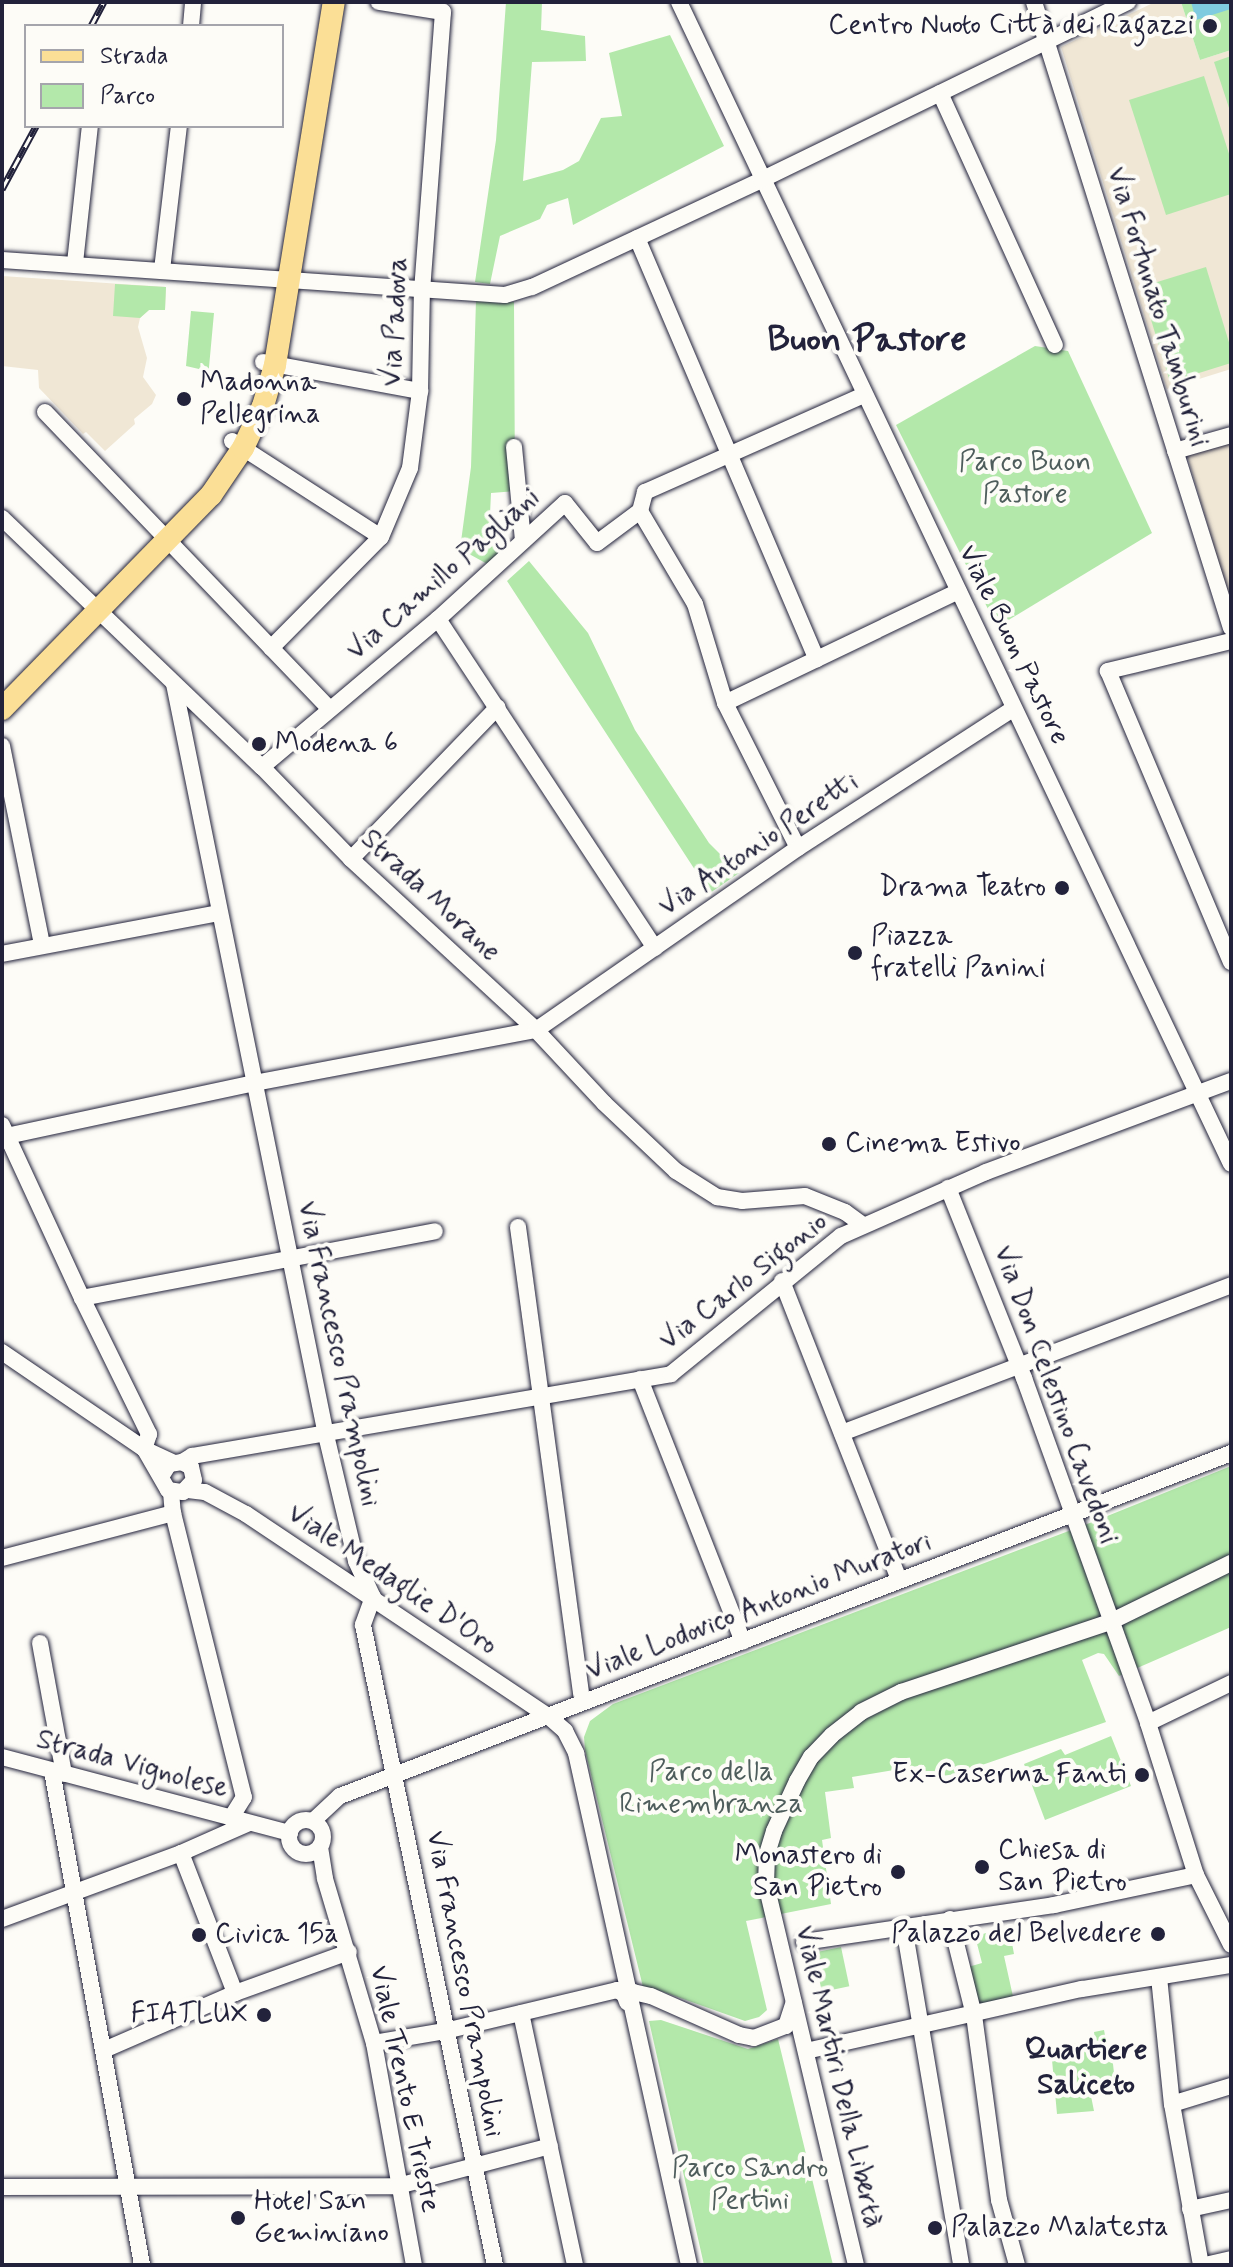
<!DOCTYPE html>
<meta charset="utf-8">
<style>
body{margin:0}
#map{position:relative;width:1233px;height:2267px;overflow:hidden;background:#fdfcf7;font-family:Mynerve,sans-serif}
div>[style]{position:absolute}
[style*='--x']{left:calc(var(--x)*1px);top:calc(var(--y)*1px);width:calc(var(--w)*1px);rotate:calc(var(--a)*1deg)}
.built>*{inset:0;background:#f0e7d5}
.green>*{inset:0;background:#b3e8aa;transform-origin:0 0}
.water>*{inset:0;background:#7fcbdf}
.roads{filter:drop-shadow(0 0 2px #22223b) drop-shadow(0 0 2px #22223b)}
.minor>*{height:16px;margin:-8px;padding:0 8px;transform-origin:8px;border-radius:8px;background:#fdfcf7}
.minor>.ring{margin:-8px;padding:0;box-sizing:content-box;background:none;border:16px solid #fdfcf7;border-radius:50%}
.major>*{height:22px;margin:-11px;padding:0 11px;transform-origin:11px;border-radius:11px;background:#fbdf96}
.rail>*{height:7px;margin-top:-3.5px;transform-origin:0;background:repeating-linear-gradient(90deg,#fdfcf7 0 12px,#22223b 0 24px);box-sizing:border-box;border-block:2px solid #22223b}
.dots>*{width:22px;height:22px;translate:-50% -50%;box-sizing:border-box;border:4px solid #fdfcf7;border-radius:50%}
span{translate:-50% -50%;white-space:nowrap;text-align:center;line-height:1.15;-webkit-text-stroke:8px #fdfcf7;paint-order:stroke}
.poi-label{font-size:28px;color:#22223b}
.right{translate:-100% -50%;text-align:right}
.left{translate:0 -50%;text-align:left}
.street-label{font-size:28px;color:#22223b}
.park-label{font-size:28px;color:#4e5d5c}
.neighbourhood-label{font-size:30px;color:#22223b;font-weight:700}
.district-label{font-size:36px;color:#22223b;font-weight:700}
.frame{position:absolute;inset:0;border:4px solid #22223b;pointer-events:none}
.legend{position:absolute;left:24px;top:24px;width:260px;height:104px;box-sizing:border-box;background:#fdfcf7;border:2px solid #a5a5ac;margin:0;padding:10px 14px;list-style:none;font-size:24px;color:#22223b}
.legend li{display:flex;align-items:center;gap:16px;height:40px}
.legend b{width:40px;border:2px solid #a5a5ac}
</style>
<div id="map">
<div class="built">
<div style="clip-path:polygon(1155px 2px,1181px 2px,1200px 60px,1231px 50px,1231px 369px,1167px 389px,1061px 47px)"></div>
<div style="clip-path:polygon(2px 276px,166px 287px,165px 310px,149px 310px,140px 318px,138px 327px,147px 358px,143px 377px,156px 395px,152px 404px,134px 419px,135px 424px,105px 451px,86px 432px,83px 434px,39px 388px,38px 370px,2px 366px)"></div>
<div style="clip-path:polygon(1231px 443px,1231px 604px,1187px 455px)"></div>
</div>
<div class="green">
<div style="clip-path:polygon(506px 2px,542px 2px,541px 30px,585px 36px,586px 61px,532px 62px,523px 181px,563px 170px,579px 161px,601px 118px,622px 116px,609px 53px,670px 35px,724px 146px,573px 225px,568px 198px,547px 205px,540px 219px,500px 236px,490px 284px,475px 282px,496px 140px)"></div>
<div style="clip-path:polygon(1181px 2px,1231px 2px,1231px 50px,1200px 60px)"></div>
<div style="clip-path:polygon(1231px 56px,1231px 114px,1214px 62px)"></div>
<div style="clip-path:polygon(1204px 76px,1231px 160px,1231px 194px,1166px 215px,1129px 100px)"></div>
<div style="clip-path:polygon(1206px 267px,1231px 349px,1231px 363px,1170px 382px,1141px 287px)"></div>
<div style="clip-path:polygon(115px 284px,166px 287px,165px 310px,149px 310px,140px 318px,113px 316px)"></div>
<div style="clip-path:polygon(476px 300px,514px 302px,515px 491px,491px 493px,489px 536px,503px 550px,491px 566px,460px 549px,471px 467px)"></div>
<div style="clip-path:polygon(191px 311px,214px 313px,208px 378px,202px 378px,199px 369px,186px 366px)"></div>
<div style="clip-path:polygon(1035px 346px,1068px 351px,1152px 533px,997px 627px,896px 425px)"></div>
<div style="clip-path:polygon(529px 561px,588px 633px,635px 730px,709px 843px,739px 873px,710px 893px,507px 581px)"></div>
<div style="clip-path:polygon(1231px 1466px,1231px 1627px,1119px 1676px,1104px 1654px,1098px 1653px,1082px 1660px,1106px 1722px,956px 1774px,927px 1778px,924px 1765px,852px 1777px,854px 1788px,825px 1792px,831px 1838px,822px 1840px,831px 1904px,746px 1921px,767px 2010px,759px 2017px,745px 2021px,655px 1989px,644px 1991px,585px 1750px,584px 1737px,590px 1721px,613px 1704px,1095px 1521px)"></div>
<div style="clip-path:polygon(1111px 1736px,1131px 1786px,1045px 1820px,1024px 1764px,1061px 1749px,1065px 1755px)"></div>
<div style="clip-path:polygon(1009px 1927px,1014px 1954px,1004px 1956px,1014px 2001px,979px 2009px,968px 1967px,982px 1963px,975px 1936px)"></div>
<div style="left:841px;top:1947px;width:40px;height:28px;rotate:78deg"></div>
<div style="clip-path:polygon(661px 2020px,748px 2049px,778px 2039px,833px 2265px,704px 2265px,649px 2021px)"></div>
<div style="clip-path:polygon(1104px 2030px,1107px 2046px,1111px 2046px,1116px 2091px,1091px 2096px,1094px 2111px,1057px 2114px,1051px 2049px,1095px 2039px,1094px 2032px)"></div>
</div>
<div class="water">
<div style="clip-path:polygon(1191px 2px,1231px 2px,1231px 9px,1196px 20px)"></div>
</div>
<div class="roads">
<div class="minor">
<div style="--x:679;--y:2;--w:1286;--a:64.59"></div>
<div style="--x:1034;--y:2;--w:656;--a:72.53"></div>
<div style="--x:191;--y:26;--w:24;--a:-85"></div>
<div style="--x:940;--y:93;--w:277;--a:65.5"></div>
<div style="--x:637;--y:238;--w:458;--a:66.9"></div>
<div style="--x:2;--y:260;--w:504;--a:3.98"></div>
<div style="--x:505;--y:295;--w:28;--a:-17"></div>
<div style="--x:532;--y:287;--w:253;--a:-25"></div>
<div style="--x:761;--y:180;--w:408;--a:-25.9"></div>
<div style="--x:75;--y:263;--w:138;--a:-83.8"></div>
<div style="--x:162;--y:270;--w:145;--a:-83.3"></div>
<div style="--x:263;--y:362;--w:160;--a:10.5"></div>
<div style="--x:45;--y:412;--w:410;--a:46.2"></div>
<div style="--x:232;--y:441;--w:177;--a:32.8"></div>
<div style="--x:514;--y:447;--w:94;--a:84.5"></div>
<div style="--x:1175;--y:451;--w:58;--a:-15.9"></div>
<div style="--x:640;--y:511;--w:108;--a:59.4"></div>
<div style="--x:695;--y:604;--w:103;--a:73.1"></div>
<div style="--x:725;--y:703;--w:162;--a:63.3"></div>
<div style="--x:2;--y:518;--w:360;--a:43.8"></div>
<div style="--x:262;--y:767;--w:128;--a:45.9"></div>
<div style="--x:351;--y:859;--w:252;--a:42.7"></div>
<div style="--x:536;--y:1030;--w:100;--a:47"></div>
<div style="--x:604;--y:1103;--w:99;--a:43.4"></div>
<div style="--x:676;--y:1171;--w:49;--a:32.4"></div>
<div style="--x:717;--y:1197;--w:25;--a:9"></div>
<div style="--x:742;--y:1201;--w:63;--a:-4.5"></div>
<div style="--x:805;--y:1196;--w:43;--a:21.8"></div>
<div style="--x:845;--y:1212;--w:22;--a:36"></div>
<div style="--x:438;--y:619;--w:394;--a:56.6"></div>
<div style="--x:1231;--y:641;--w:127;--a:166.3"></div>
<div style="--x:1108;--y:671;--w:316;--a:67.1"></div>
<div style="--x:271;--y:648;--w:156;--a:-45.3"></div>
<div style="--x:381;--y:537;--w:75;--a:-67.2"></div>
<div style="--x:410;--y:468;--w:78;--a:-82.6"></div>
<div style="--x:420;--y:391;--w:100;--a:-88.9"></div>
<div style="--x:422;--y:291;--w:280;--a:-85.7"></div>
<div style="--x:443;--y:12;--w:65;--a:-171.1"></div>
<div style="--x:174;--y:684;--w:766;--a:78.56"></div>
<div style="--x:326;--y:1435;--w:130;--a:76.6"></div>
<div style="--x:356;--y:1561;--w:40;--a:65"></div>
<div style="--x:373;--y:1597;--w:30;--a:110"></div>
<div style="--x:363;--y:1625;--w:653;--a:78.35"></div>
<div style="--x:725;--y:703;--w:259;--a:-25.6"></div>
<div style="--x:2;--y:746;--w:203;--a:78.6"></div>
<div style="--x:262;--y:767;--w:230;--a:-40.1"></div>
<div style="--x:438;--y:619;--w:172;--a:-42.4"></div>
<div style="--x:565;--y:503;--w:51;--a:51.3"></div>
<div style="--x:597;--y:543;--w:54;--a:-36.7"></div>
<div style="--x:640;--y:511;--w:20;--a:-75"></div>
<div style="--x:645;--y:492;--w:240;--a:-23.9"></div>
<div style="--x:351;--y:859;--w:211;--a:-46"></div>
<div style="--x:2;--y:954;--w:220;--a:-10.7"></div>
<div style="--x:2;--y:1125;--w:191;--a:65.2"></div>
<div style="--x:82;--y:1298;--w:152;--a:63.8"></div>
<div style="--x:149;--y:1434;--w:16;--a:108"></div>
<div style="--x:2;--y:1141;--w:7;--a:-45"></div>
<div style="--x:7;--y:1136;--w:254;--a:-12.1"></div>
<div style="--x:255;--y:1083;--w:286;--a:-10.7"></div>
<div style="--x:536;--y:1030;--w:319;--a:-34.8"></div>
<div style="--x:798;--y:848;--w:257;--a:-32.9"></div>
<div style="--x:948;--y:1188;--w:205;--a:68.2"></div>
<div style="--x:1024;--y:1378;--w:367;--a:70.2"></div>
<div style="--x:1148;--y:1723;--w:159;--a:72.5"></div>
<div style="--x:1196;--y:1875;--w:78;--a:63.4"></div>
<div style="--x:518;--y:1227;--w:471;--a:82.3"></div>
<div style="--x:782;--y:1281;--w:320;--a:68.6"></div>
<div style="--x:82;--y:1298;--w:359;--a:-10.7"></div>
<div style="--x:2;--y:1352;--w:172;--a:34.3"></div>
<div style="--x:144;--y:1449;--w:31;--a:25"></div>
<div style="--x:640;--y:1379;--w:282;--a:68.6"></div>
<div style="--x:842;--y:1433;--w:416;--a:-20.8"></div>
<div style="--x:145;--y:1450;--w:46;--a:60.1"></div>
<div style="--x:168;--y:1490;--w:15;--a:8"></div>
<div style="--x:183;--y:1492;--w:16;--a:-47"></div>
<div style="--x:194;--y:1480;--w:13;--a:-103"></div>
<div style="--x:191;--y:1467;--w:10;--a:-151"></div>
<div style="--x:182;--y:1462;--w:13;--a:171"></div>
<div style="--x:169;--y:1464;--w:13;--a:122"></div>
<div style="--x:182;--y:1462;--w:12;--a:-31"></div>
<div style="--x:192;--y:1456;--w:486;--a:-9.7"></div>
<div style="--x:671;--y:1374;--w:219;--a:-39.1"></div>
<div style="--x:841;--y:1236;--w:158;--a:-23.8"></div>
<div style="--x:986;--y:1172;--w:261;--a:-20.4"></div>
<div style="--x:188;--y:1490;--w:17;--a:7"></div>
<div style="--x:205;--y:1492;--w:47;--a:28.2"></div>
<div style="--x:246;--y:1514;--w:363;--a:33.8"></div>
<div style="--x:548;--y:1716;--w:23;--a:41"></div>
<div style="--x:565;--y:1731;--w:25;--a:63"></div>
<div style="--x:576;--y:1753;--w:524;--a:77.55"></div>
<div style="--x:171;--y:1492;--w:21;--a:85"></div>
<div style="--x:173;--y:1513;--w:293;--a:76"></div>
<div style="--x:244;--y:1797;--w:25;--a:122"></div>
<div style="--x:2;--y:1558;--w:177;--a:-14.7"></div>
<div style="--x:40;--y:1643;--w:133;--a:79.6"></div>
<div style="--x:1148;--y:1723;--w:92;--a:-25.7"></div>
<div style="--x:2;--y:1757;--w:298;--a:14.8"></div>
<div style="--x:52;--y:1771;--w:502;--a:79.67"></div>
<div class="ring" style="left:289px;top:1820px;width:18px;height:18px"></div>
<div style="--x:313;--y:1821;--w:37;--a:-43"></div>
<div style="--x:340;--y:1796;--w:955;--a:-21.05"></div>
<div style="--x:320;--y:1847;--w:32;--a:81"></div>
<div style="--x:325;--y:1879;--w:171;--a:73.4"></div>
<div style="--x:374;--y:2043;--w:226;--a:79.8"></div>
<div style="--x:181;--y:1853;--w:150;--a:68.9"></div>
<div style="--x:2;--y:1919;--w:191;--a:-20.2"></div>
<div style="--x:181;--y:1853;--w:74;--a:-23.8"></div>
<div style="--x:950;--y:1919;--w:99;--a:76"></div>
<div style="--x:974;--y:2015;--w:187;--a:82.3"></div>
<div style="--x:999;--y:2200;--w:67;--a:74.5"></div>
<div style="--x:904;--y:1927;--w:343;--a:80.4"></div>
<div style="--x:804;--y:1942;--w:253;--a:-8.4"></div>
<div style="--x:1054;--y:1905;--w:145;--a:-11.9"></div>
<div style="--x:1159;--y:1977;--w:128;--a:84.2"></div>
<div style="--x:1172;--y:2104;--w:164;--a:79.8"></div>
<div style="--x:629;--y:2000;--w:9;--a:-63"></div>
<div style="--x:633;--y:1992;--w:18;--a:13"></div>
<div style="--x:651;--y:1996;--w:96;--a:23.9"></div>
<div style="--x:739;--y:2035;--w:15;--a:11"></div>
<div style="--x:754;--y:2038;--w:34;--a:-21"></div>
<div style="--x:786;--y:2026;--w:25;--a:-72"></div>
<div style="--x:521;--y:2013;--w:258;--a:77.9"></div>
<div style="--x:374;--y:2043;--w:72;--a:-9.6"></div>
<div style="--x:445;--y:2031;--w:177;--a:-13.4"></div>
<div style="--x:617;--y:1990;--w:8;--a:30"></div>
<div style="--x:624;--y:1994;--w:9;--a:69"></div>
<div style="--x:104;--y:2050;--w:143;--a:-23.5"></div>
<div style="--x:235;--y:1993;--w:121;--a:-19.8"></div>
<div style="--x:806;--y:2051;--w:283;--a:-12.7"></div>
<div style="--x:1082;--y:1989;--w:151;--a:-9.2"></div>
<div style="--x:1172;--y:2104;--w:62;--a:-17"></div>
<div style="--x:2;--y:2187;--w:396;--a:-0.1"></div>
<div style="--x:398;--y:2186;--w:157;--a:-14.7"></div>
<div style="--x:1190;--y:2209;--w:42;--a:-12.4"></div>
<div style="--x:856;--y:2265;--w:391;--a:-103.3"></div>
<div style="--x:766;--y:1884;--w:30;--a:-88"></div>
<div style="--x:767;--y:1854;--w:24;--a:-73"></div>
<div style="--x:774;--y:1831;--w:55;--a:-65.3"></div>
<div style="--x:797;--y:1781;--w:28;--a:-60"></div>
<div style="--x:811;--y:1757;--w:30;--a:-46"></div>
<div style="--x:832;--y:1735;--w:37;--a:-38"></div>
<div style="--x:861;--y:1712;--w:45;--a:-26.6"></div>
<div style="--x:901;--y:1692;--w:220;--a:-18.5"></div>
<div style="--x:1110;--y:1622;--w:135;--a:-26"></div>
<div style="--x:1205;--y:2265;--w:27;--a:-13"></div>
</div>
<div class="major">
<div style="--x:2;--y:709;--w:299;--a:-45.7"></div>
<div style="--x:211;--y:495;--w:57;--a:-55.8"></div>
<div style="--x:243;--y:448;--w:47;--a:-64.5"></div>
<div style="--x:263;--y:406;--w:43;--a:-73.7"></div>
<div style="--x:275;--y:365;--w:368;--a:-80.8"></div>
</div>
</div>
<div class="rail">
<div style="--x:91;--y:26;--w:27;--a:-62"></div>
<div style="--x:2;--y:189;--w:72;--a:-61.6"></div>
</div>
<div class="dots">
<div style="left:1210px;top:26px;background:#22223b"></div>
<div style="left:184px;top:399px;background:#22223b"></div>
<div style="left:259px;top:744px;background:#22223b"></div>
<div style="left:1062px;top:888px;background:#22223b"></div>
<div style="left:855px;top:953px;background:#22223b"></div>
<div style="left:829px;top:1144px;background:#22223b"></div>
<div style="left:1142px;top:1775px;background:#22223b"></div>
<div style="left:982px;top:1867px;background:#22223b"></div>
<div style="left:898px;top:1872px;background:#22223b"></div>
<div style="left:1158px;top:1934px;background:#22223b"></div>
<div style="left:199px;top:1935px;background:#22223b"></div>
<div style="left:264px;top:2015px;background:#22223b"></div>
<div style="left:238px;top:2218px;background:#22223b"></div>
<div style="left:935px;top:2228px;background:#22223b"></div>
</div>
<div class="poi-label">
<span class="right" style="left:1194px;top:26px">Centro Nuoto Città dei Ragazzi</span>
<span class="left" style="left:200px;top:399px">Madonna<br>Pellegrina</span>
<span class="left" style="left:275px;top:744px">Modena 6</span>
<span class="right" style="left:1046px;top:888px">Drama Teatro</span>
<span class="left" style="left:871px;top:953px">Piazza<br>fratelli Panini</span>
<span class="left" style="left:845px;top:1144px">Cinema Estivo</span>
<span class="right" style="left:1126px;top:1775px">Ex-Caserma Fanti</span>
<span class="left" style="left:998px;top:1867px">Chiesa di<br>San Pietro</span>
<span class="right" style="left:882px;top:1872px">Monastero di<br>San Pietro</span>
<span class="right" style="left:1142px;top:1934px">Palazzo del Belvedere</span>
<span class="left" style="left:215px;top:1935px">Civica 15a</span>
<span class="right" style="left:248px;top:2015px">FIATLUX</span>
<span class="left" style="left:254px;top:2218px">Hotel San<br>Geminiano</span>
<span class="left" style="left:951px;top:2228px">Palazzo Malatesta</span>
</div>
<div class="street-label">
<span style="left:1157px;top:307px;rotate:73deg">Via Fortunato Tamburini</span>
<span style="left:396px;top:322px;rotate:-87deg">Via Padova</span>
<span style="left:444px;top:575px;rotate:-41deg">Via Camillo Pagliani</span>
<span style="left:1013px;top:645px;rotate:64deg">Viale Buon Pastore</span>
<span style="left:759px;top:845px;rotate:-34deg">Via Antonio Peretti</span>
<span style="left:430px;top:896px;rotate:43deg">Strada Morane</span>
<span style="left:744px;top:1282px;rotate:-38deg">Via Carlo Sigonio</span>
<span style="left:338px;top:1354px;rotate:78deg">Via Francesco Prampolini</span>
<span style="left:1055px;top:1395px;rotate:70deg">Via Don Celestino Cavedoni</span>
<span style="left:392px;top:1580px;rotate:34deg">Viale Medaglie D'Oro</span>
<span style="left:759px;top:1607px;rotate:-21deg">Viale Lodovico Antonio Muratori</span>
<span style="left:132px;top:1765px;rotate:15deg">Strada Vignolese</span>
<span style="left:464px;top:1984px;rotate:79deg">Via Francesco Prampolini</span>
<span style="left:838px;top:2077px;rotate:77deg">Viale Martiri Della Libertà</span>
<span style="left:404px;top:2089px;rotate:78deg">Viale Trento E Trieste</span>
</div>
<div class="park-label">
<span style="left:1025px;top:479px">Parco Buon<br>Pastore</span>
<span style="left:711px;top:1789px">Parco della<br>Rimembranza</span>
<span style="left:750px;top:2185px">Parco Sandro<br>Pertini</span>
</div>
<div class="neighbourhood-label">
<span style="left:1086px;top:2067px">Quartiere<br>Saliceto</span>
</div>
<div class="district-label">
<span style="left:867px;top:341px">Buon Pastore</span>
</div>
<div class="frame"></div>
<ul class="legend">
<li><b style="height:10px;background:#fbdf96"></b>Strada</li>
<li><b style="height:22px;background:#b3e8aa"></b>Parco</li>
</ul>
</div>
